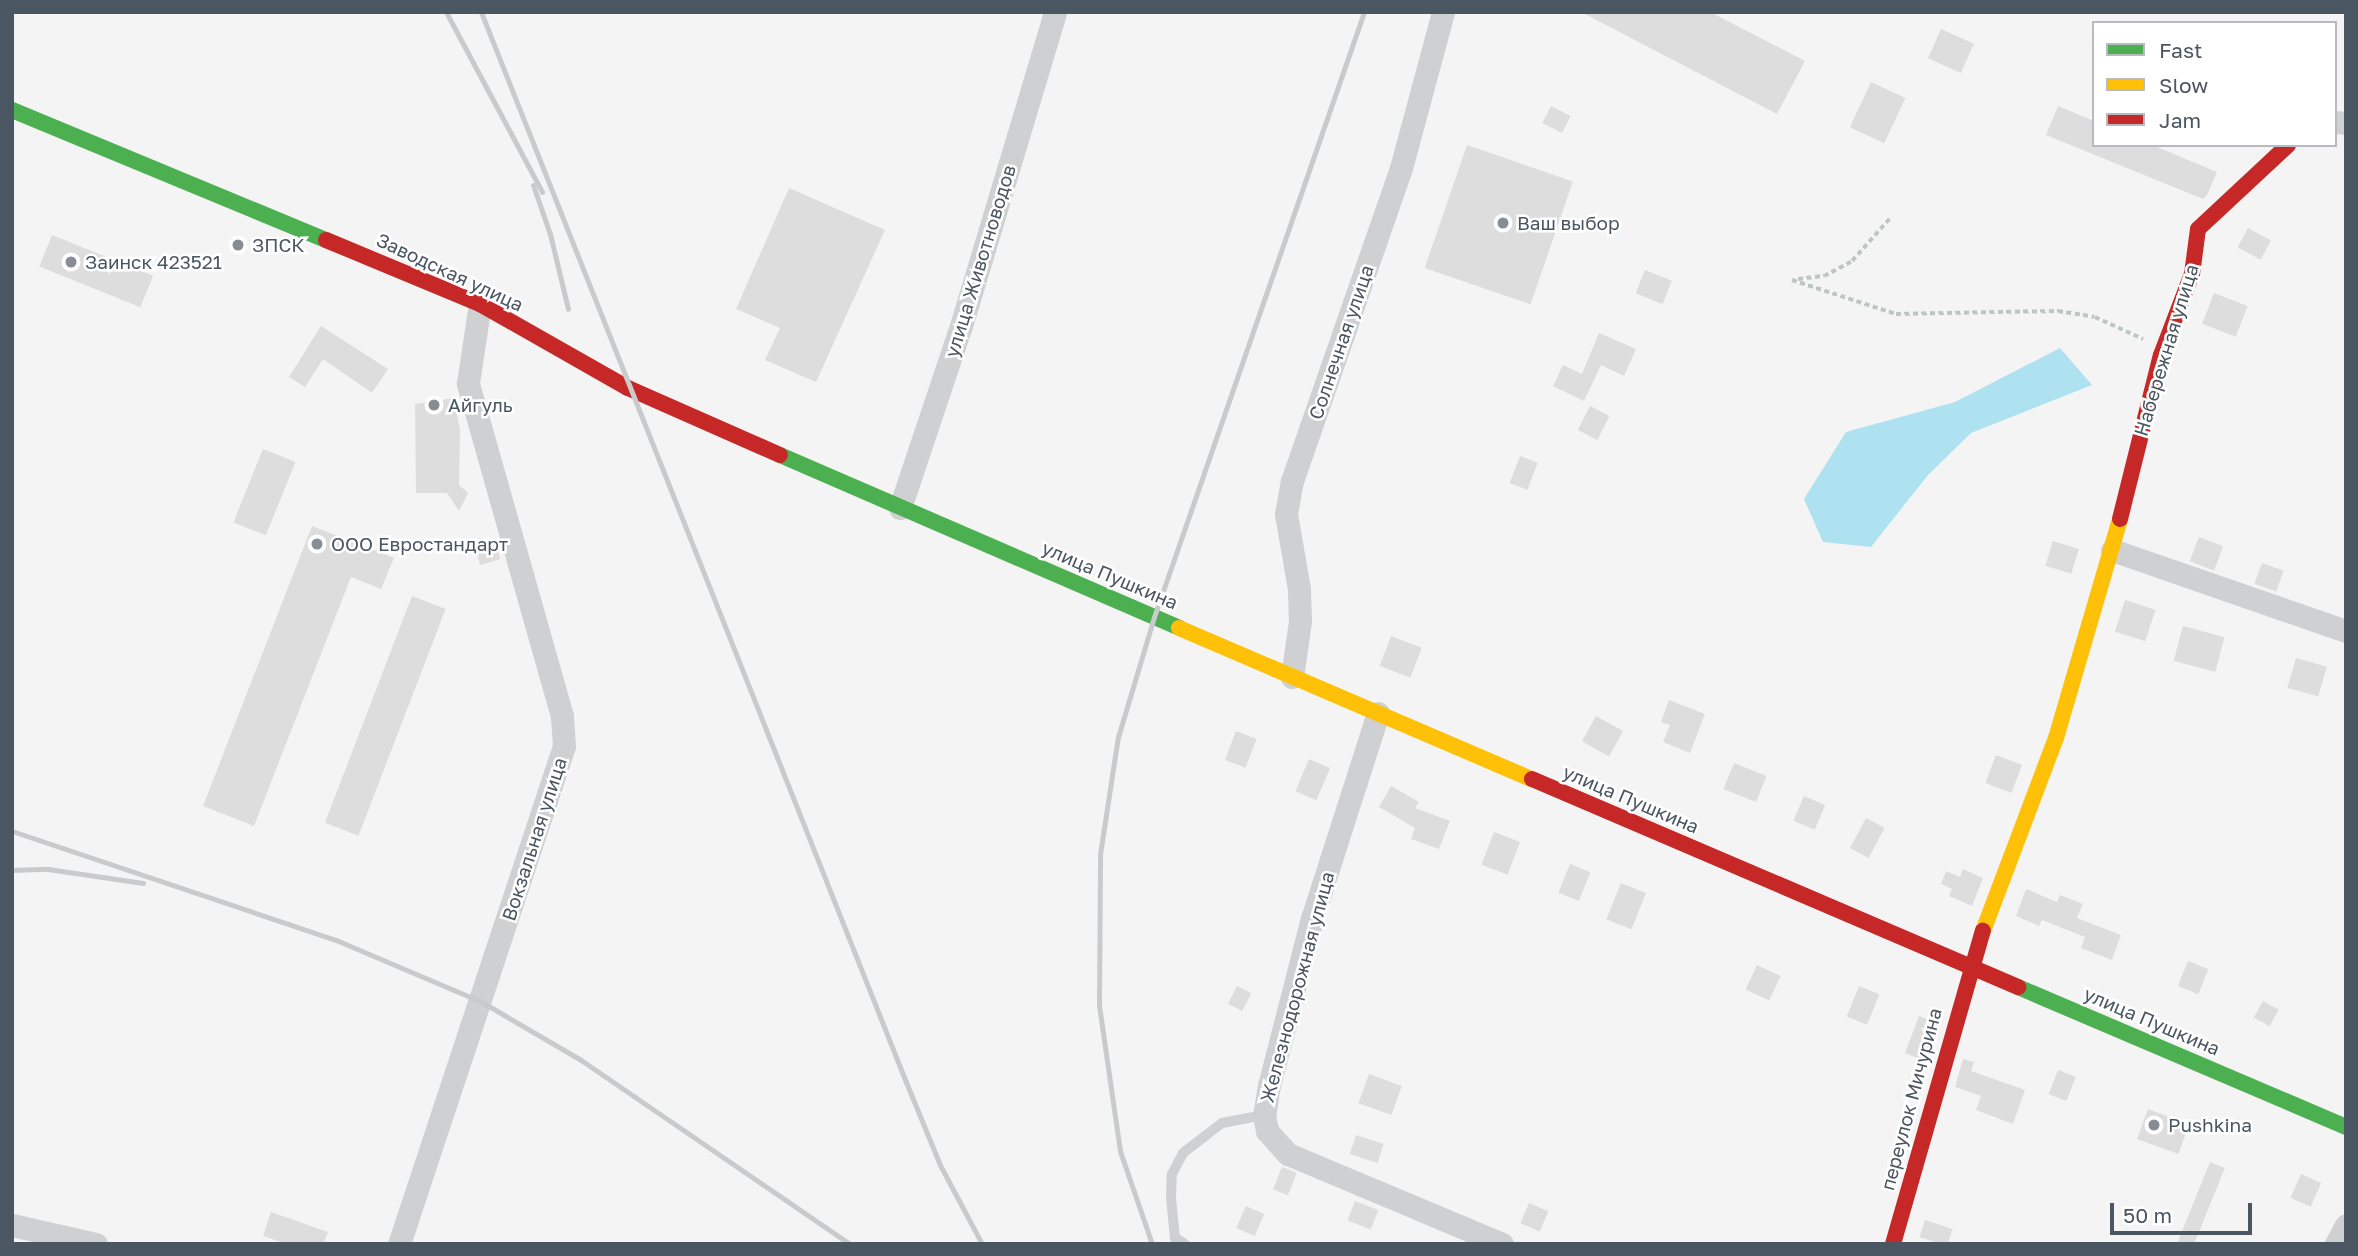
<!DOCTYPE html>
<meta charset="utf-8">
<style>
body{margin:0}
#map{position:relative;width:2358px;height:1256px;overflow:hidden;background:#f4f4f4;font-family:"Golos Text",sans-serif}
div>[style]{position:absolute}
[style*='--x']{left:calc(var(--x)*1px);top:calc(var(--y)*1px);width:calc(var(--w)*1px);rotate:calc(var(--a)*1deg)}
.water>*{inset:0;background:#aee2f0}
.building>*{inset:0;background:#ddddde;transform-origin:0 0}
.path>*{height:3.5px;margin-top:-1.75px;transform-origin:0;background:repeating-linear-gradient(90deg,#bcc7c4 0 5px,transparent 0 8.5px)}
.lane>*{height:10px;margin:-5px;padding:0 5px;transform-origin:5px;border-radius:5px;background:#ced0d2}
.street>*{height:23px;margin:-11.5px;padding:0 11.5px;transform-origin:11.5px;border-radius:11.5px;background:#ced0d2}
.fast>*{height:16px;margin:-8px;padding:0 8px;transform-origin:8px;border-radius:8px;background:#4caf50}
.slow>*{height:16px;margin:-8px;padding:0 8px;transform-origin:8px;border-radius:8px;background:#ffc107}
.jam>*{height:16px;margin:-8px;padding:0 8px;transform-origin:8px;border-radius:8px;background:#c62828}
.rail>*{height:5px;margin:-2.5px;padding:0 2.5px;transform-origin:2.5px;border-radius:2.5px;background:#c9cacc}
.dots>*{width:19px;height:19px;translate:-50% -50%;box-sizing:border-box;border:4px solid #fff;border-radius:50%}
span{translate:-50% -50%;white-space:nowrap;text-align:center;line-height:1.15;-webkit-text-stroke:5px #fff;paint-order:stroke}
.poi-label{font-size:19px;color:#4a5661}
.left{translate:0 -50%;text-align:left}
.street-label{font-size:19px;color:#4a5661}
.frame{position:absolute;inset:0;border:14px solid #4a5661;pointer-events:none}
.legend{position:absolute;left:2092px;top:21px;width:245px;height:126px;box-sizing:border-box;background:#fff;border:2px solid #b7bbc0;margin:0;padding:9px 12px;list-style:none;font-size:21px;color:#4a5661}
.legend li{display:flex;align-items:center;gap:14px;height:35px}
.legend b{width:35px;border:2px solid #b7bbc0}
.scale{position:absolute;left:2110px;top:1203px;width:142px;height:32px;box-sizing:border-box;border:4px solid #4a5661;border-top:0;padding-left:9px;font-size:21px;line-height:24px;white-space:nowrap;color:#4a5661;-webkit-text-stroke:5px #fff;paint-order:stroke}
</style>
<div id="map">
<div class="water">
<div style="clip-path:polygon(2060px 348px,2092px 385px,1971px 433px,1928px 475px,1871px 547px,1823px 542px,1804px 499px,1846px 432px,1955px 402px)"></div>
</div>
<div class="building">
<div style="clip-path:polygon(1581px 12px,1710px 12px,1805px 61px,1777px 114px)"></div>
<div style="left:1941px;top:29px;width:36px;height:32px;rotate:24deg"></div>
<div style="left:1871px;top:82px;width:38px;height:50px;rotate:25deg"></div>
<div style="left:1551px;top:106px;width:22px;height:19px;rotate:27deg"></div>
<div style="clip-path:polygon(2058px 106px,2094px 121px,2094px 145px,2152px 145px,2217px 172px,2207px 195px,2203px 199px,2046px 135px)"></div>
<div style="left:1467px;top:145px;width:112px;height:130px;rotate:19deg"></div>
<div style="clip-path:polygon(789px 188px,885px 230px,816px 382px,765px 360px,780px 328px,736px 309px)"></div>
<div style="left:2248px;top:228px;width:26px;height:22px;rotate:28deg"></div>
<div style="left:52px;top:235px;width:109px;height:34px;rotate:22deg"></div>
<div style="left:1645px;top:270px;width:29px;height:25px;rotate:22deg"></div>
<div style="left:2214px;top:293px;width:36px;height:33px;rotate:21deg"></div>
<div style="clip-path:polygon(321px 326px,388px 369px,372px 393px,323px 359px,305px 387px,289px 377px)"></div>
<div style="clip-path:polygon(1599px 333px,1636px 349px,1624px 376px,1601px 365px,1584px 401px,1553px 386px,1563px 365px,1582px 374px)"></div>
<div style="clip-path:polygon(454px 398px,460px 430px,459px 485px,468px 493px,459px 511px,447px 493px,416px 493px,415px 404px)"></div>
<div style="left:1590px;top:406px;width:22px;height:27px;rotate:27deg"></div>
<div style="left:263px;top:449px;width:35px;height:79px;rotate:22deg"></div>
<div style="left:1520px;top:456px;width:19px;height:29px;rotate:21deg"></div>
<div style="clip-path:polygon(312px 526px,394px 558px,381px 589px,351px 577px,254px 826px,203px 806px)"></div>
<div style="left:2199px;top:537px;width:26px;height:26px;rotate:21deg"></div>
<div style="left:495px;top:541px;width:19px;height:21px;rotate:74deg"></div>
<div style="left:2053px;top:541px;width:27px;height:26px;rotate:17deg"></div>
<div style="left:2262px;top:563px;width:23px;height:22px;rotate:20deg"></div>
<div style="left:412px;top:596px;width:36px;height:243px;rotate:21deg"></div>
<div style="left:2125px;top:600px;width:32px;height:33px;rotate:18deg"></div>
<div style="left:2183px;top:626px;width:43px;height:36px;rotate:15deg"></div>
<div style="left:1391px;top:636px;width:33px;height:32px;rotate:21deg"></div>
<div style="left:2296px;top:658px;width:32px;height:31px;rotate:16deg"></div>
<div style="clip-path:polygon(1669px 700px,1705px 714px,1690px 753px,1663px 742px,1670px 725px,1661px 722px)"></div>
<div style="left:1596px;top:716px;width:31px;height:29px;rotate:29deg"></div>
<div style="left:1236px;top:731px;width:22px;height:31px;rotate:21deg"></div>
<div style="left:1996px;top:755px;width:28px;height:30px;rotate:21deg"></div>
<div style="left:1309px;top:759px;width:23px;height:35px;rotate:23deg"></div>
<div style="left:1734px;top:763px;width:35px;height:28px;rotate:22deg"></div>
<div style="clip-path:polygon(1391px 786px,1419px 802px,1415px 808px,1450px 821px,1439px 849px,1411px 839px,1415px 828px,1379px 807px)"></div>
<div style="left:1804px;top:796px;width:23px;height:27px;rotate:23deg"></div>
<div style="left:1866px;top:818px;width:21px;height:34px;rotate:28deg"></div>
<div style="left:1494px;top:832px;width:28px;height:35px;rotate:21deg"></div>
<div style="left:1570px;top:864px;width:22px;height:31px;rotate:22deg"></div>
<div style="clip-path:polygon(1963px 869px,1983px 878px,1972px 906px,1949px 896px,1952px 889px,1941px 884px,1946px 871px,1960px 877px)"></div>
<div style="left:1621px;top:883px;width:27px;height:39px;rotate:22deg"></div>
<div style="clip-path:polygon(2026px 889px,2057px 902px,2060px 895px,2083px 904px,2077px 918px,2121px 935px,2112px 960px,2081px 948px,2085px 937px,2042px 920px,2039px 926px,2016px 916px)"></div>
<div style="left:2188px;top:961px;width:22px;height:27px;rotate:22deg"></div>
<div style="left:1757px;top:965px;width:26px;height:27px;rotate:25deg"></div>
<div style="left:1237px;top:986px;width:16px;height:20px;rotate:27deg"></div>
<div style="left:1859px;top:986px;width:22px;height:33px;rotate:22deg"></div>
<div style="left:2263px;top:1001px;width:18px;height:19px;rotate:29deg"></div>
<div style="clip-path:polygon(1919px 1016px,1936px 1022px,1925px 1061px,1905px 1053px)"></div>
<div style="clip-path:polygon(1963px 1059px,1974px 1062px,1971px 1071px,2025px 1090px,2013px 1124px,1976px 1110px,1981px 1096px,1955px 1087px)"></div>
<div style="left:2058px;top:1070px;width:19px;height:26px;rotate:21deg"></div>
<div style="left:1369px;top:1074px;width:35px;height:31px;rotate:20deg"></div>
<div style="left:2148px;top:1109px;width:44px;height:32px;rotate:20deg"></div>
<div style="left:1356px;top:1135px;width:29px;height:20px;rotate:18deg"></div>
<div style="left:2210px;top:1162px;width:16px;height:88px;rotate:22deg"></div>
<div style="left:1282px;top:1167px;width:16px;height:24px;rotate:22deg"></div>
<div style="left:2301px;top:1174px;width:22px;height:26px;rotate:24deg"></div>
<div style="left:1355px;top:1201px;width:25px;height:21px;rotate:21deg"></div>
<div style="left:1529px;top:1203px;width:21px;height:22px;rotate:23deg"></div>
<div style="left:1246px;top:1206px;width:20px;height:24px;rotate:24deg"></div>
<div style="clip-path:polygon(271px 1212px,328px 1232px,323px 1244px,287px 1244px,263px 1236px)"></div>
<div style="left:1925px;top:1220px;width:29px;height:18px;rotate:18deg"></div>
</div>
<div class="path">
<div style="--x:1798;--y:279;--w:26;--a:-7"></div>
<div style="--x:1824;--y:276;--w:32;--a:-28"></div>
<div style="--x:1852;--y:261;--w:57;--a:-48.5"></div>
<div style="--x:1792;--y:280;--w:109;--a:18.1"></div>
<div style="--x:1896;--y:314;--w:162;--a:-1.1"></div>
<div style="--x:2058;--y:311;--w:37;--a:9"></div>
<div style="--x:2095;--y:317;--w:53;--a:24.6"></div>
</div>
<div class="lane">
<div style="--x:1185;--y:1244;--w:12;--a:-149"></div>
<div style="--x:1175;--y:1238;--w:40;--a:-95.7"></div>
<div style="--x:1171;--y:1198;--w:24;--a:-88"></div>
<div style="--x:1172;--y:1174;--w:24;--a:-62"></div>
<div style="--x:1183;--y:1153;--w:49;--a:-37.6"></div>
<div style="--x:1222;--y:1123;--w:43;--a:-10.8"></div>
</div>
<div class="street">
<div style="--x:2335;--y:122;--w:11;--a:5"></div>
<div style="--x:900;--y:508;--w:192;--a:-71.5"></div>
<div style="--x:961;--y:326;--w:328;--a:-73.3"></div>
<div style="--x:2112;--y:550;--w:248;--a:19.1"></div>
<div style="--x:1292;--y:677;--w:57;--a:-81.9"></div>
<div style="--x:1300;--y:621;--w:32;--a:-92"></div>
<div style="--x:1299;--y:589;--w:76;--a:-99.8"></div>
<div style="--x:1286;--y:514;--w:34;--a:-80"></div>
<div style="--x:1292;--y:481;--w:331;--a:-70.8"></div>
<div style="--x:1401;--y:168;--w:162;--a:-74.9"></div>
<div style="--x:1378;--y:713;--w:215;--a:107.8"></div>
<div style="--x:1312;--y:918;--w:172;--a:104.4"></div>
<div style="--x:1269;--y:1085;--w:30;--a:99"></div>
<div style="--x:1264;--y:1115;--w:16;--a:79"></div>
<div style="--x:1267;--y:1131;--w:31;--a:48"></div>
<div style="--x:1288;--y:1154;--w:232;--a:22.8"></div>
<div style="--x:12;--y:1225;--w:86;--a:12.7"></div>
<div style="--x:399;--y:1244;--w:525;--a:-71.67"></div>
<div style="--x:564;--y:746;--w:30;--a:-94"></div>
<div style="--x:562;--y:716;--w:346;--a:-105.8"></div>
<div style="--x:468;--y:383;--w:80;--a:-81.4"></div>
<div style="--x:2336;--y:1244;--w:21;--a:-62"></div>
</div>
<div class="fast">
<div style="--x:12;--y:110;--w:340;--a:22.5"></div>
<div style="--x:780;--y:455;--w:435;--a:23.4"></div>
<div style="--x:2018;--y:987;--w:357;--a:23.1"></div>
</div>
<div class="slow">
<div style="--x:1179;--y:628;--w:384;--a:23.2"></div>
<div style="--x:1983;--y:931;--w:206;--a:-69.3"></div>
<div style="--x:2056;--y:738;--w:228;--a:-73.7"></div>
</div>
<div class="jam">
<div style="--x:326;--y:240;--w:167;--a:22.6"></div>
<div style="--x:480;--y:304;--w:170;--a:29.6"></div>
<div style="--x:628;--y:388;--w:166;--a:23.8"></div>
<div style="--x:2120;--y:519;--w:169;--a:-76"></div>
<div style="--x:2161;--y:355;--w:87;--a:-69.1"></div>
<div style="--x:2192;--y:274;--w:45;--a:-82.4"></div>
<div style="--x:2198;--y:229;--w:123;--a:-43"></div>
<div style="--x:1532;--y:779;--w:529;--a:23.17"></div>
<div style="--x:1893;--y:1244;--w:326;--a:-74"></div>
</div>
<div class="rail">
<div style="--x:446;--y:12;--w:204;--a:61.9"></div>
<div style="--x:481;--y:12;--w:1151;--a:68.34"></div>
<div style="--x:906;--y:1082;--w:90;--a:67.7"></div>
<div style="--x:940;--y:1165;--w:89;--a:62"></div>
<div style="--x:533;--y:185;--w:52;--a:70.9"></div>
<div style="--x:550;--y:234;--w:77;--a:76.5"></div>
<div style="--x:12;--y:831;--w:342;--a:18.6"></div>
<div style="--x:336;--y:940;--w:156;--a:23"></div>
<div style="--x:480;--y:1001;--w:117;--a:30.3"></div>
<div style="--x:581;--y:1060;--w:326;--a:34.4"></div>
<div style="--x:12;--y:870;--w:36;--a:-2"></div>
<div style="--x:48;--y:869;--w:96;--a:8.4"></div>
<div style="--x:1152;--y:1244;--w:98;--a:-109"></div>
<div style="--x:1120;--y:1151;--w:147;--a:-98.2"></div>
<div style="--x:1099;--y:1006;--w:152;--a:-89.6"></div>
<div style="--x:1100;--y:854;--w:118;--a:-81.3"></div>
<div style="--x:1118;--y:737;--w:125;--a:-73.3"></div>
<div style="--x:1154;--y:617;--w:640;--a:-70.86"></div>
</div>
<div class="dots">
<div style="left:1503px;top:223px;background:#868d94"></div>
<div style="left:238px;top:245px;background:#868d94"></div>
<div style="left:71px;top:262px;background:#868d94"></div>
<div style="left:434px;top:405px;background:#868d94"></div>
<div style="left:317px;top:544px;background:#868d94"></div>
<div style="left:2154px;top:1125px;background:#868d94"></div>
</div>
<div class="poi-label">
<span class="left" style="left:1517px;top:223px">Ваш выбор</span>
<span class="left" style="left:252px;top:245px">ЗПСК</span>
<span class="left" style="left:85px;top:262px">Заинск 423521</span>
<span class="left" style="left:448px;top:405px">Айгуль</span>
<span class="left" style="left:331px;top:544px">ООО Евростандарт</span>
<span class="left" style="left:2168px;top:1125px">Pushkina</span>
</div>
<div class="street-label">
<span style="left:980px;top:261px;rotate:-73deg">улица Животноводов</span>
<span style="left:450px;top:272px;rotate:25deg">Заводская улица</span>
<span style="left:1341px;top:342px;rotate:-71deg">Солнечная улица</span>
<span style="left:2166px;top:350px;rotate:-73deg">Набережная улица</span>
<span style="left:1110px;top:575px;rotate:23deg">улица Пушкина</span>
<span style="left:1631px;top:799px;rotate:23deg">улица Пушкина</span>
<span style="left:534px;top:839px;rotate:-72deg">Вокзальная улица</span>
<span style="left:1297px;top:987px;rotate:-75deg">Железнодорожная улица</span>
<span style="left:2152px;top:1021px;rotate:23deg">улица Пушкина</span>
<span style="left:1911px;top:1099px;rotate:-75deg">переулок Мичурина</span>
</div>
<div class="frame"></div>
<ul class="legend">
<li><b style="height:9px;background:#4caf50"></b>Fast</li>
<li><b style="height:9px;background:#ffc107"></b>Slow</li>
<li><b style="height:9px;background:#c62828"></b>Jam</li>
</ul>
<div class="scale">50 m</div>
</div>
